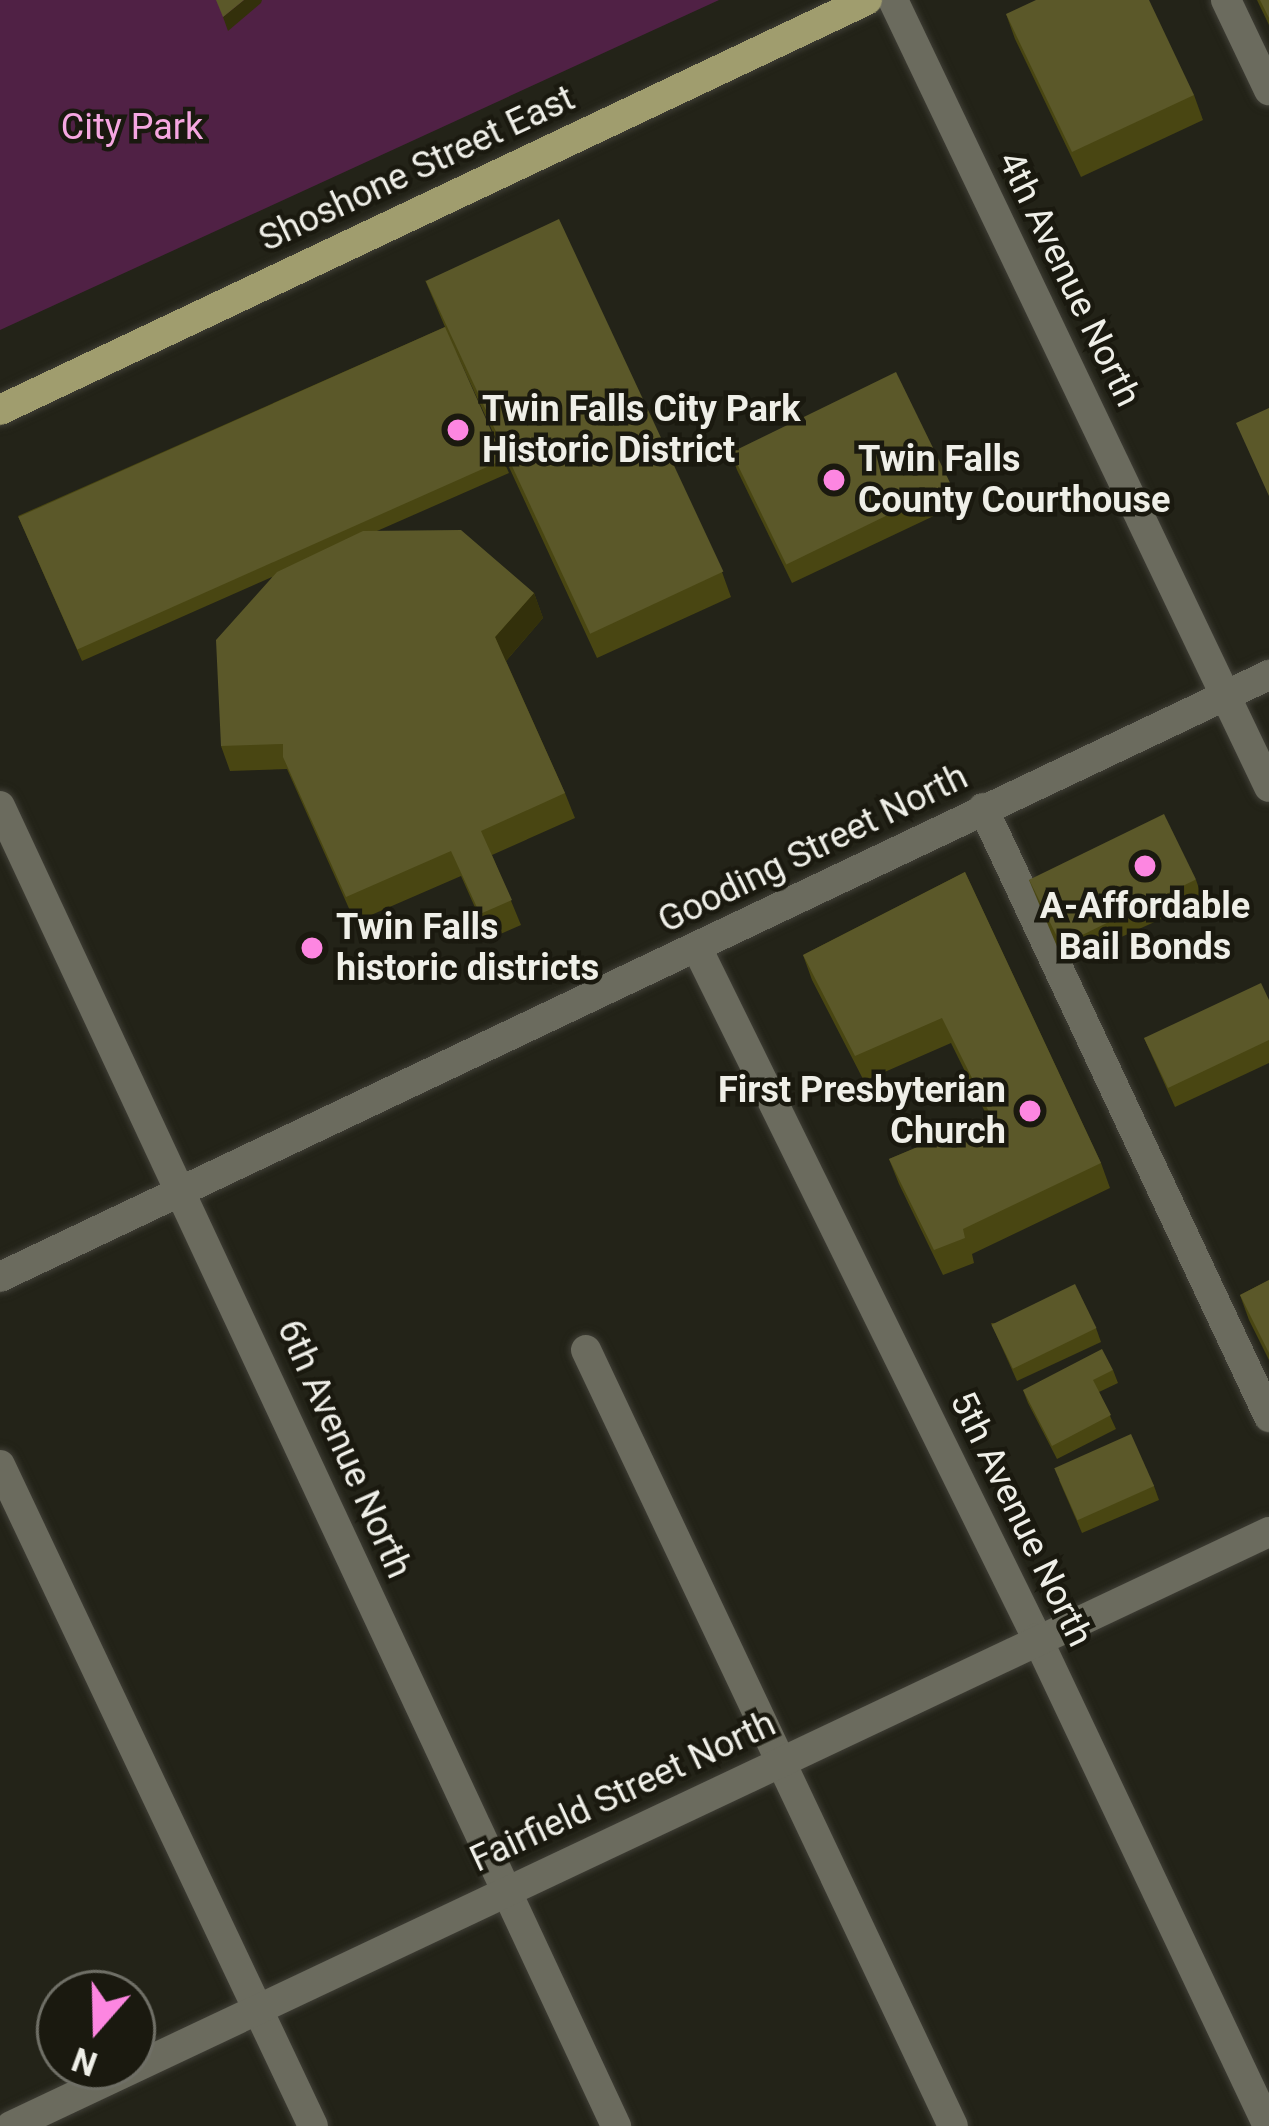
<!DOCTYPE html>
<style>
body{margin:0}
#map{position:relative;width:1269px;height:2126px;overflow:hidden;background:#232318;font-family:Roboto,sans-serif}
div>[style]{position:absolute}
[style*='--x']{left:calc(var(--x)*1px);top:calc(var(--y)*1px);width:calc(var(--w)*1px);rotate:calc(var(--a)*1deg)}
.green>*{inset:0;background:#502145}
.roads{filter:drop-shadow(0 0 3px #3f3e36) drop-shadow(0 0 3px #3f3e36)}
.minor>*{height:30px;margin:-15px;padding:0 15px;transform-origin:15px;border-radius:15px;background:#6b6b5e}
.major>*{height:30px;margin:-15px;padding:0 15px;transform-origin:15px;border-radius:15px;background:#a09d6e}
.wall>*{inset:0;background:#494612}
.shaded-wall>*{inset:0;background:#33300b}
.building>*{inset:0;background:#5b5829;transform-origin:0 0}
.dots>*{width:33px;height:33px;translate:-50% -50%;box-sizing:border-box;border:6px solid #1a190f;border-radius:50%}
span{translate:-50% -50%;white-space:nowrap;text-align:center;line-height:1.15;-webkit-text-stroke:9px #1a190f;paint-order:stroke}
.park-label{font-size:36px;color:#f6a7e1}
.street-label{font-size:36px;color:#efefe8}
.poi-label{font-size:36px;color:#efefe8;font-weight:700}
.left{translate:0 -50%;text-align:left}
.right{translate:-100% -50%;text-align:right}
.north{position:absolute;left:36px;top:1970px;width:120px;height:120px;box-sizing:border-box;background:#1a190f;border:3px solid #6f6f66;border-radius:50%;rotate:200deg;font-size:33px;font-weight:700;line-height:48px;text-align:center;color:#efefe8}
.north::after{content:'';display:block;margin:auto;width:42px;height:54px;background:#fd86e1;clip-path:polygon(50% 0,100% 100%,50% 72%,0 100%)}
</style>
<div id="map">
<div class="green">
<div style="clip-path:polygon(0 0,719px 0,0 330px)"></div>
</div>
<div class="roads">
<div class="minor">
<div style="--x:893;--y:0;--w:872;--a:64.46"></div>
<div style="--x:1226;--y:0;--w:100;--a:64.5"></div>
<div style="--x:0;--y:806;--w:1457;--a:64.98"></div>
<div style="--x:983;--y:808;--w:673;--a:64.84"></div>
<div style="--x:698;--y:950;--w:767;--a:63.77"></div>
<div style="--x:1037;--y:1638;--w:540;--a:64.67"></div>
<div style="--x:0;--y:1277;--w:1405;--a:-25.38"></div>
<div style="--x:586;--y:1350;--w:858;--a:64.69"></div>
<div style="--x:0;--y:1465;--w:731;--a:64.66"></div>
<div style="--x:11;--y:2126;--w:1391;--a:-25.28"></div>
</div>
<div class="major">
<div style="--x:0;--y:410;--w:959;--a:-25.31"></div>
</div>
</div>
<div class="wall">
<div style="clip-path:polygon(1257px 0,1269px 0,1269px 25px)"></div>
<div style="clip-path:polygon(1006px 14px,1194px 95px,1203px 120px,1081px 177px,1015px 39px)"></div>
<div style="clip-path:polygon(425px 280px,722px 572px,731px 597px,597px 658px,455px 350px,509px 473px,377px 531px,534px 593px,543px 618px,506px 661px,565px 793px,575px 818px,492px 855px,521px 925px,489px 939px,461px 876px,355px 922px,287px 769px,230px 771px,221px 746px,272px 577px,82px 661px,18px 516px,445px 327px)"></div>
<div style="clip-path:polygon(730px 450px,950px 485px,957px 505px,792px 583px,737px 470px)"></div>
<div style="clip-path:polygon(965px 872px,1101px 1163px,1110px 1188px,972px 1254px,974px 1263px,943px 1275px,899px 1184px,889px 1159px,988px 1118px,951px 1043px,864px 1081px,812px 980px,803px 955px)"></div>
<div style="clip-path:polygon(1029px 880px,1196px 880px,1203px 900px,1064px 963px)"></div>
<div style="clip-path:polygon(1269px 1000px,1269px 1063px,1175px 1107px,1144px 1038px)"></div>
<div style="clip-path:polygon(1269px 1280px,1269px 1360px,1249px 1320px,1240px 1295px)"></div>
<div style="clip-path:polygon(991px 1323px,1096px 1328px,1101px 1342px,1017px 1381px)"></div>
<div style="clip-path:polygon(1113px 1370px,1118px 1383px,1099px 1392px,1116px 1429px,1057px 1459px,1028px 1403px,1023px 1390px)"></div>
<div style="clip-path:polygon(1059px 1480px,1154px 1486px,1159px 1500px,1082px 1533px)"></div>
</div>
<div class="shaded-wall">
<div style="clip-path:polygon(244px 0,262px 0,261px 3px,228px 31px,223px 17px)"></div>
<div style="clip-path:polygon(534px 593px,543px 618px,505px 662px,495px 637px)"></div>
</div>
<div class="building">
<div style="clip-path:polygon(216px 0,244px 0,223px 17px)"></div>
<div style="clip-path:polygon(1036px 0,1149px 0,1194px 95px,1072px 152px,1006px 14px)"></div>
<div style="clip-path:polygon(1260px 0,1269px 0,1269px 18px)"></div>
<div style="left:559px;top:219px;width:389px;height:147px;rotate:65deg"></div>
<div style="left:445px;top:327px;width:145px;height:467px;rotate:66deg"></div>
<div style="left:896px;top:372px;width:125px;height:183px;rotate:64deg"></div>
<div style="clip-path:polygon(1269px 408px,1269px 496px,1236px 423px)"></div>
<div style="clip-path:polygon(461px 530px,534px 593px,495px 637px,565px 793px,481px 831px,512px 900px,480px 914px,451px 851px,346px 897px,283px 757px,283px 744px,221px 746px,216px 640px,277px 572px,363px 531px)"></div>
<div style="left:1164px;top:814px;width:73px;height:150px;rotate:64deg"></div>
<div style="clip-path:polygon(965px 872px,1101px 1163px,963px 1229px,965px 1238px,934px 1250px,889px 1159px,991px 1116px,942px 1018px,855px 1056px,803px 955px)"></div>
<div style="clip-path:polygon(1261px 983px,1269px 1000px,1269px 1040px,1168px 1088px,1144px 1038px)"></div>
<div style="clip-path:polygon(1269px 1280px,1269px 1353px,1240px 1295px)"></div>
<div style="left:1075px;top:1284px;width:49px;height:93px;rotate:64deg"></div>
<div style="clip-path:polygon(1102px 1349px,1113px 1370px,1093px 1380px,1111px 1415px,1052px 1446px,1023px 1390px)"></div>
<div style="left:1131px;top:1434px;width:57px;height:84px;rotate:66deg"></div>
</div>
<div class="dots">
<div style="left:458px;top:430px;background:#fd86e1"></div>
<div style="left:834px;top:480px;background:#fd86e1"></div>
<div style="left:1145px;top:866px;background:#fd86e1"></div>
<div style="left:312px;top:948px;background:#fd86e1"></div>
<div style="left:1030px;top:1111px;background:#fd86e1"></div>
</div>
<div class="park-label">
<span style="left:132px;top:128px">City Park</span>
</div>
<div class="street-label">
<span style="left:417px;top:169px;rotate:-25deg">Shoshone Street East</span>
<span style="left:1069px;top:279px;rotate:64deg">4th Avenue North</span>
<span style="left:813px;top:849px;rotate:-26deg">Gooding Street North</span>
<span style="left:344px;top:1449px;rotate:66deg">6th Avenue North</span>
<span style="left:1021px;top:1519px;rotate:64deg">5th Avenue North</span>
<span style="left:623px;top:1792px;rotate:-25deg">Fairfield Street North</span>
</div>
<div class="poi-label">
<span class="left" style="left:482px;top:430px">Twin Falls City Park<br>Historic District</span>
<span class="left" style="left:858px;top:480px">Twin Falls<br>County Courthouse</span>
<span style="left:1145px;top:927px">A-Affordable<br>Bail Bonds</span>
<span class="left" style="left:336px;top:948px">Twin Falls<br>historic districts</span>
<span class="right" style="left:1006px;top:1111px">First Presbyterian<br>Church</span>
</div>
<div class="north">N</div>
</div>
